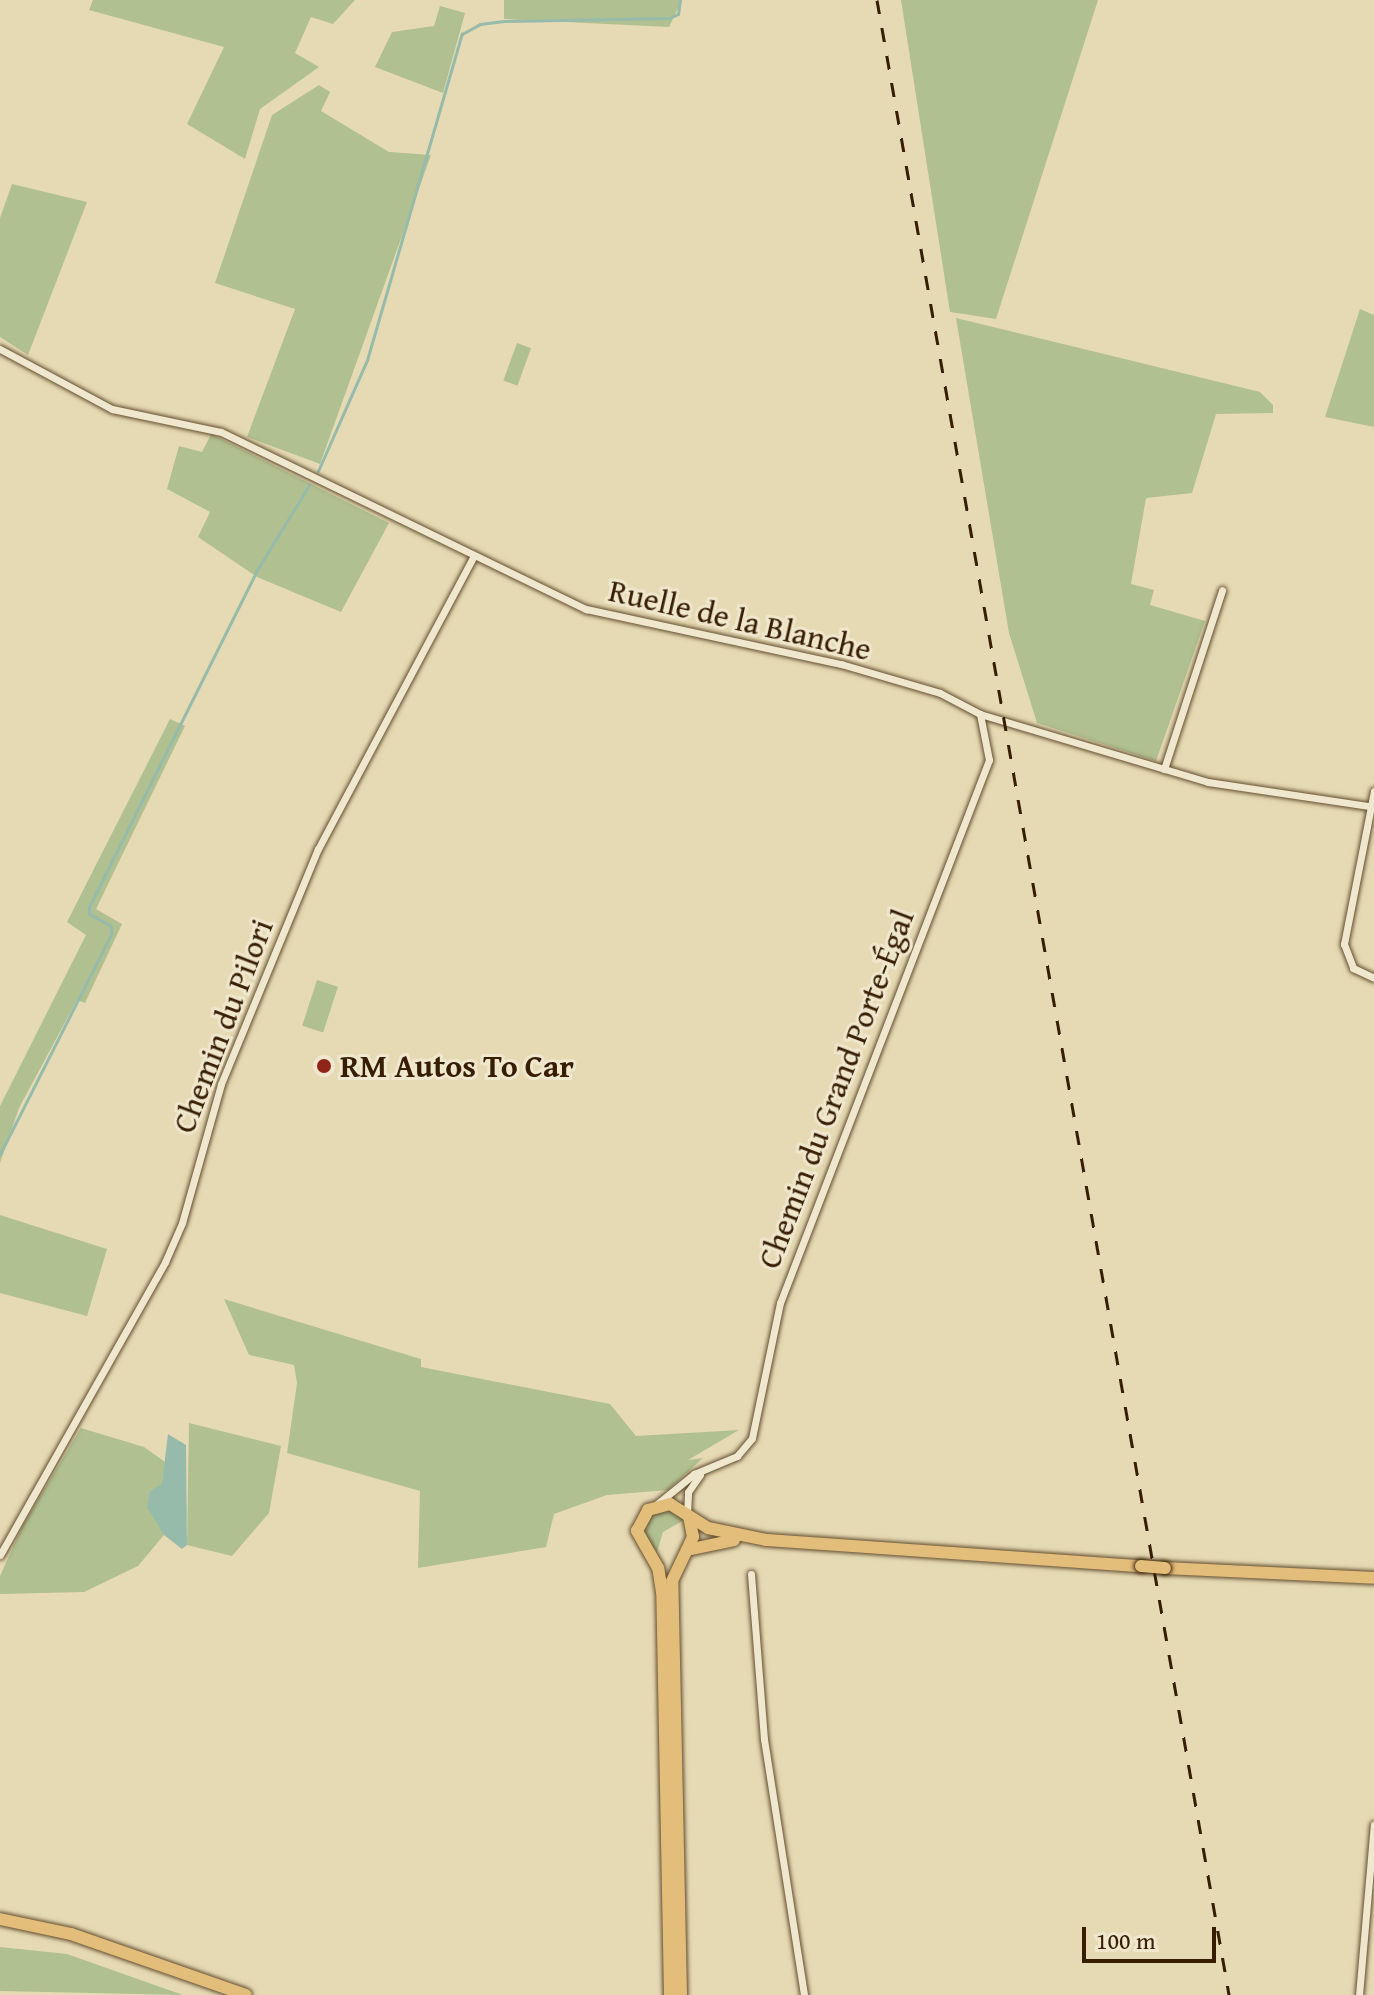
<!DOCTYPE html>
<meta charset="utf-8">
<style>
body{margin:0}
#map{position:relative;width:1374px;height:1995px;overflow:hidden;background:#e6dab4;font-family:"Gentium Book Plus",serif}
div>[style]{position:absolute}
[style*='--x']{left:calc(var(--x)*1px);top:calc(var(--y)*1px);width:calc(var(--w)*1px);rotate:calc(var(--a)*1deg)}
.green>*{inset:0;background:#b1c090;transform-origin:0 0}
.water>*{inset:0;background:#97bbaa}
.stream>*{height:3px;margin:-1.5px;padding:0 1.5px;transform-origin:1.5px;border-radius:1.5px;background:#97bbaa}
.roads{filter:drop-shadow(0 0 2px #634d2f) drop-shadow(0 0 2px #634d2f)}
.minor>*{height:7px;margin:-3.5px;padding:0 3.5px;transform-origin:3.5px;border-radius:3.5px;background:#efe7ce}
.primary>*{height:12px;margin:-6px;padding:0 6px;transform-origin:6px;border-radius:6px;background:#e3bd7a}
.rail>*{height:3px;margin-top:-1.5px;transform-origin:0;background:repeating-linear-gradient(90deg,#371e03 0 14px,transparent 0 28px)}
.bridges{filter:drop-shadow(0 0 2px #371e03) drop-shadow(0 0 2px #371e03)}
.primary-bridge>*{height:12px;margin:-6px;padding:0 6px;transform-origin:6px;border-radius:6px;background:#e3bd7a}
.dots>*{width:22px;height:22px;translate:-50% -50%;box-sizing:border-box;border:4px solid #efe7ce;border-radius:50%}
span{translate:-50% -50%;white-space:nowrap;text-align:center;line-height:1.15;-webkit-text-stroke:6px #efe7ce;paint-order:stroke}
.street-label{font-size:32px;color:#371e03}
.poi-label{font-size:32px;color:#371e03;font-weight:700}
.left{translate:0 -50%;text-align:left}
.scale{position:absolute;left:1082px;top:1927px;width:134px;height:36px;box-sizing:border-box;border:4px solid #371e03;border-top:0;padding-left:10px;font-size:24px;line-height:28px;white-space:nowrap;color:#371e03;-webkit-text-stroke:6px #efe7ce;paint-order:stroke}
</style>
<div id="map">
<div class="green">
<div style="clip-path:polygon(93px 0,355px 0,333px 24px,311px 17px,295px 53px,319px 67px,260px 109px,245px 159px,187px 124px,224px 47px,89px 10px)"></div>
<div style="clip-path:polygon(504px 0,682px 0,669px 27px,504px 19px)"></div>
<div style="clip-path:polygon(901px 0,1098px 0,996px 319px,950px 312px)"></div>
<div style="clip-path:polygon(440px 6px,465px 13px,443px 93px,375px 67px,392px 32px,434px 26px)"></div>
<div style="clip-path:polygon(319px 85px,330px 92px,321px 111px,389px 152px,431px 155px,320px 464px,247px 437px,295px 309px,215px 283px,272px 115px)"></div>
<div style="clip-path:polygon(12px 184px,87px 202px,28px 355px,0 337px,0 218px)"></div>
<div style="clip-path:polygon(1360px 309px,1374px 315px,1374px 427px,1325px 417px)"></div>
<div style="clip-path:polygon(956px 318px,1260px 392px,1273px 405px,1273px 413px,1216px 414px,1192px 493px,1146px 498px,1131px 584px,1154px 590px,1150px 605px,1205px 621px,1156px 761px,1037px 723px,1009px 633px)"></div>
<div style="left:517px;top:343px;width:15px;height:40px;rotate:20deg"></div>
<div style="clip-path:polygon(211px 434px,389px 523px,341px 612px,257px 577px,198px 537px,210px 512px,167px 489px,179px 446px,202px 452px)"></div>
<div style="clip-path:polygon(170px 719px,185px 726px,96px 909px,122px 924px,85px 1003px,77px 1000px,19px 1108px,0 1163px,0 1106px,86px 935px,67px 922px)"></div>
<div style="left:317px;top:980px;width:22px;height:48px;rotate:18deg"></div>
<div style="clip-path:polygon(0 1215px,107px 1249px,87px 1316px,0 1293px)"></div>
<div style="clip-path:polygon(224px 1299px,421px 1359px,421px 1367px,610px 1404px,636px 1436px,739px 1430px,688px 1460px,703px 1458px,668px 1490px,607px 1495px,554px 1514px,546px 1547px,418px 1568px,420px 1491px,287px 1453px,297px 1383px,294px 1365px,249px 1355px)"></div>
<div style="clip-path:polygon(189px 1423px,281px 1446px,269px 1513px,232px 1556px,187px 1545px)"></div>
<div style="clip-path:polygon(81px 1428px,144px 1447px,165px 1462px,164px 1535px,138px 1566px,84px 1592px,0 1594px,0 1576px,23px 1525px)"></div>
<div style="clip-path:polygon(668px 1509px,684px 1520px,663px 1532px,657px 1552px,644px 1538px,644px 1529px,650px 1516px)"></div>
<div style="clip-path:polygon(0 1947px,67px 1954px,183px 1995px,0 1991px)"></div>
</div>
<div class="water">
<div style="clip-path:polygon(168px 1434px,186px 1445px,187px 1545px,182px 1549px,164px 1535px,147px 1507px,150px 1491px,162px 1484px)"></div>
</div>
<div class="stream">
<div style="--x:318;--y:471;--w:121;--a:-66.2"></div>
<div style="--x:367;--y:360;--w:340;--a:-73.8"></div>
<div style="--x:462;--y:34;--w:21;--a:-29"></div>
<div style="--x:480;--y:24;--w:24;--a:-7"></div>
<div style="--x:504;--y:21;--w:165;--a:-1"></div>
<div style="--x:669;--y:18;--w:10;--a:-24"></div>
<div style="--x:678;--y:14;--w:14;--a:-82"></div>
<div style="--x:0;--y:1154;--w:246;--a:-63.2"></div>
<div style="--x:111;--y:934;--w:8;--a:-90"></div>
<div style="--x:111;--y:926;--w:25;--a:-151"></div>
<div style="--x:89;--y:914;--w:7;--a:-90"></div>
<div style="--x:89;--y:907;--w:377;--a:-63.5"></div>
<div style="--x:257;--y:570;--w:100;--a:-58.5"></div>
</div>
<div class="roads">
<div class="minor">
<div style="--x:0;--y:349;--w:127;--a:28.2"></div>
<div style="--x:112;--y:409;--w:111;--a:11.9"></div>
<div style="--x:221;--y:432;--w:406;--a:25.9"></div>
<div style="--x:586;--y:609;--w:261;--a:12.2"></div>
<div style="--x:841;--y:664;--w:103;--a:16.3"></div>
<div style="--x:940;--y:693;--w:45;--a:27.7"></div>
<div style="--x:980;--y:714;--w:238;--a:16.6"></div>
<div style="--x:1208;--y:782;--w:163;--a:8.5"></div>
<div style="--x:1164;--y:769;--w:188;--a:-72"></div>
<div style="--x:1374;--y:791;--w:156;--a:101.1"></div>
<div style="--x:1344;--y:944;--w:26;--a:69"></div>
<div style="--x:1353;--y:968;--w:23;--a:25"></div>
<div style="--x:657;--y:1504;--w:48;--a:-39"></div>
<div style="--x:694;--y:1474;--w:47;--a:-22.7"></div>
<div style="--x:737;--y:1456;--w:23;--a:-50"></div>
<div style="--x:752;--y:1438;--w:138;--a:-78.3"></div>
<div style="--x:780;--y:1303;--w:582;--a:-68.95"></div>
<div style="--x:989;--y:760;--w:47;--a:-101.1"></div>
<div style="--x:687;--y:1514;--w:22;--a:-87"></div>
<div style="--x:688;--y:1492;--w:21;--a:-55"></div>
<div style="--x:0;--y:1555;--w:336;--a:-60.6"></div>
<div style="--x:165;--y:1262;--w:43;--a:-66.4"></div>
<div style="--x:182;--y:1223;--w:144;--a:-74.3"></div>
<div style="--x:221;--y:1084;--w:254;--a:-67.6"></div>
<div style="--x:318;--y:849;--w:331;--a:-62"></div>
<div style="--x:751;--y:1574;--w:166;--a:85.5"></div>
<div style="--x:764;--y:1739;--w:259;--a:81.1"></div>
<div style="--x:1359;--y:1995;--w:171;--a:-85"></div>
</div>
<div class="primary">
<div style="--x:687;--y:1550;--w:48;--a:-12"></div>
<div style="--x:1165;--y:1568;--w:209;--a:2.7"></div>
<div style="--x:0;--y:1919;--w:73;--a:11.9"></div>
<div style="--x:71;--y:1934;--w:185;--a:19.2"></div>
<div style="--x:670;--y:1995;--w:403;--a:-91.1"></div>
<div style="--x:662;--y:1592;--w:24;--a:-99"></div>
<div style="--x:658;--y:1568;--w:43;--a:-119.6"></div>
<div style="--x:637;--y:1531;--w:24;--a:-62"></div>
<div style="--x:648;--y:1510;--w:23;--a:-15"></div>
<div style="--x:670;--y:1504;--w:45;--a:32.3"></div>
<div style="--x:708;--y:1528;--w:59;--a:11.7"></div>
<div style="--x:766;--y:1540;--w:376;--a:4"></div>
<div style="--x:681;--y:1995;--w:414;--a:-91.2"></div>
<div style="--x:672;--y:1581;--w:49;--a:-64.5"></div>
<div style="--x:693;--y:1537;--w:20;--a:-101"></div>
</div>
</div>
<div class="rail">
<div style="--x:877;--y:0;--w:2026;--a:79.99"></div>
</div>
<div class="bridges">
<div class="primary-bridge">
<div style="--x:1141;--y:1566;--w:24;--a:5"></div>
</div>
</div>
<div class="dots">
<div style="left:324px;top:1066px;background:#8f2418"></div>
</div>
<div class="street-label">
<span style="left:740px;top:620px;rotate:13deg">Ruelle de la Blanche</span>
<span style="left:223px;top:1026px;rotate:-69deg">Chemin du Pilori</span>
<span style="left:836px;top:1089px;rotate:-69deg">Chemin du Grand Porte-Égal</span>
</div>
<div class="poi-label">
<span class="left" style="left:340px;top:1066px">RM Autos To Car</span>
</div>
<div class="scale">100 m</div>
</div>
